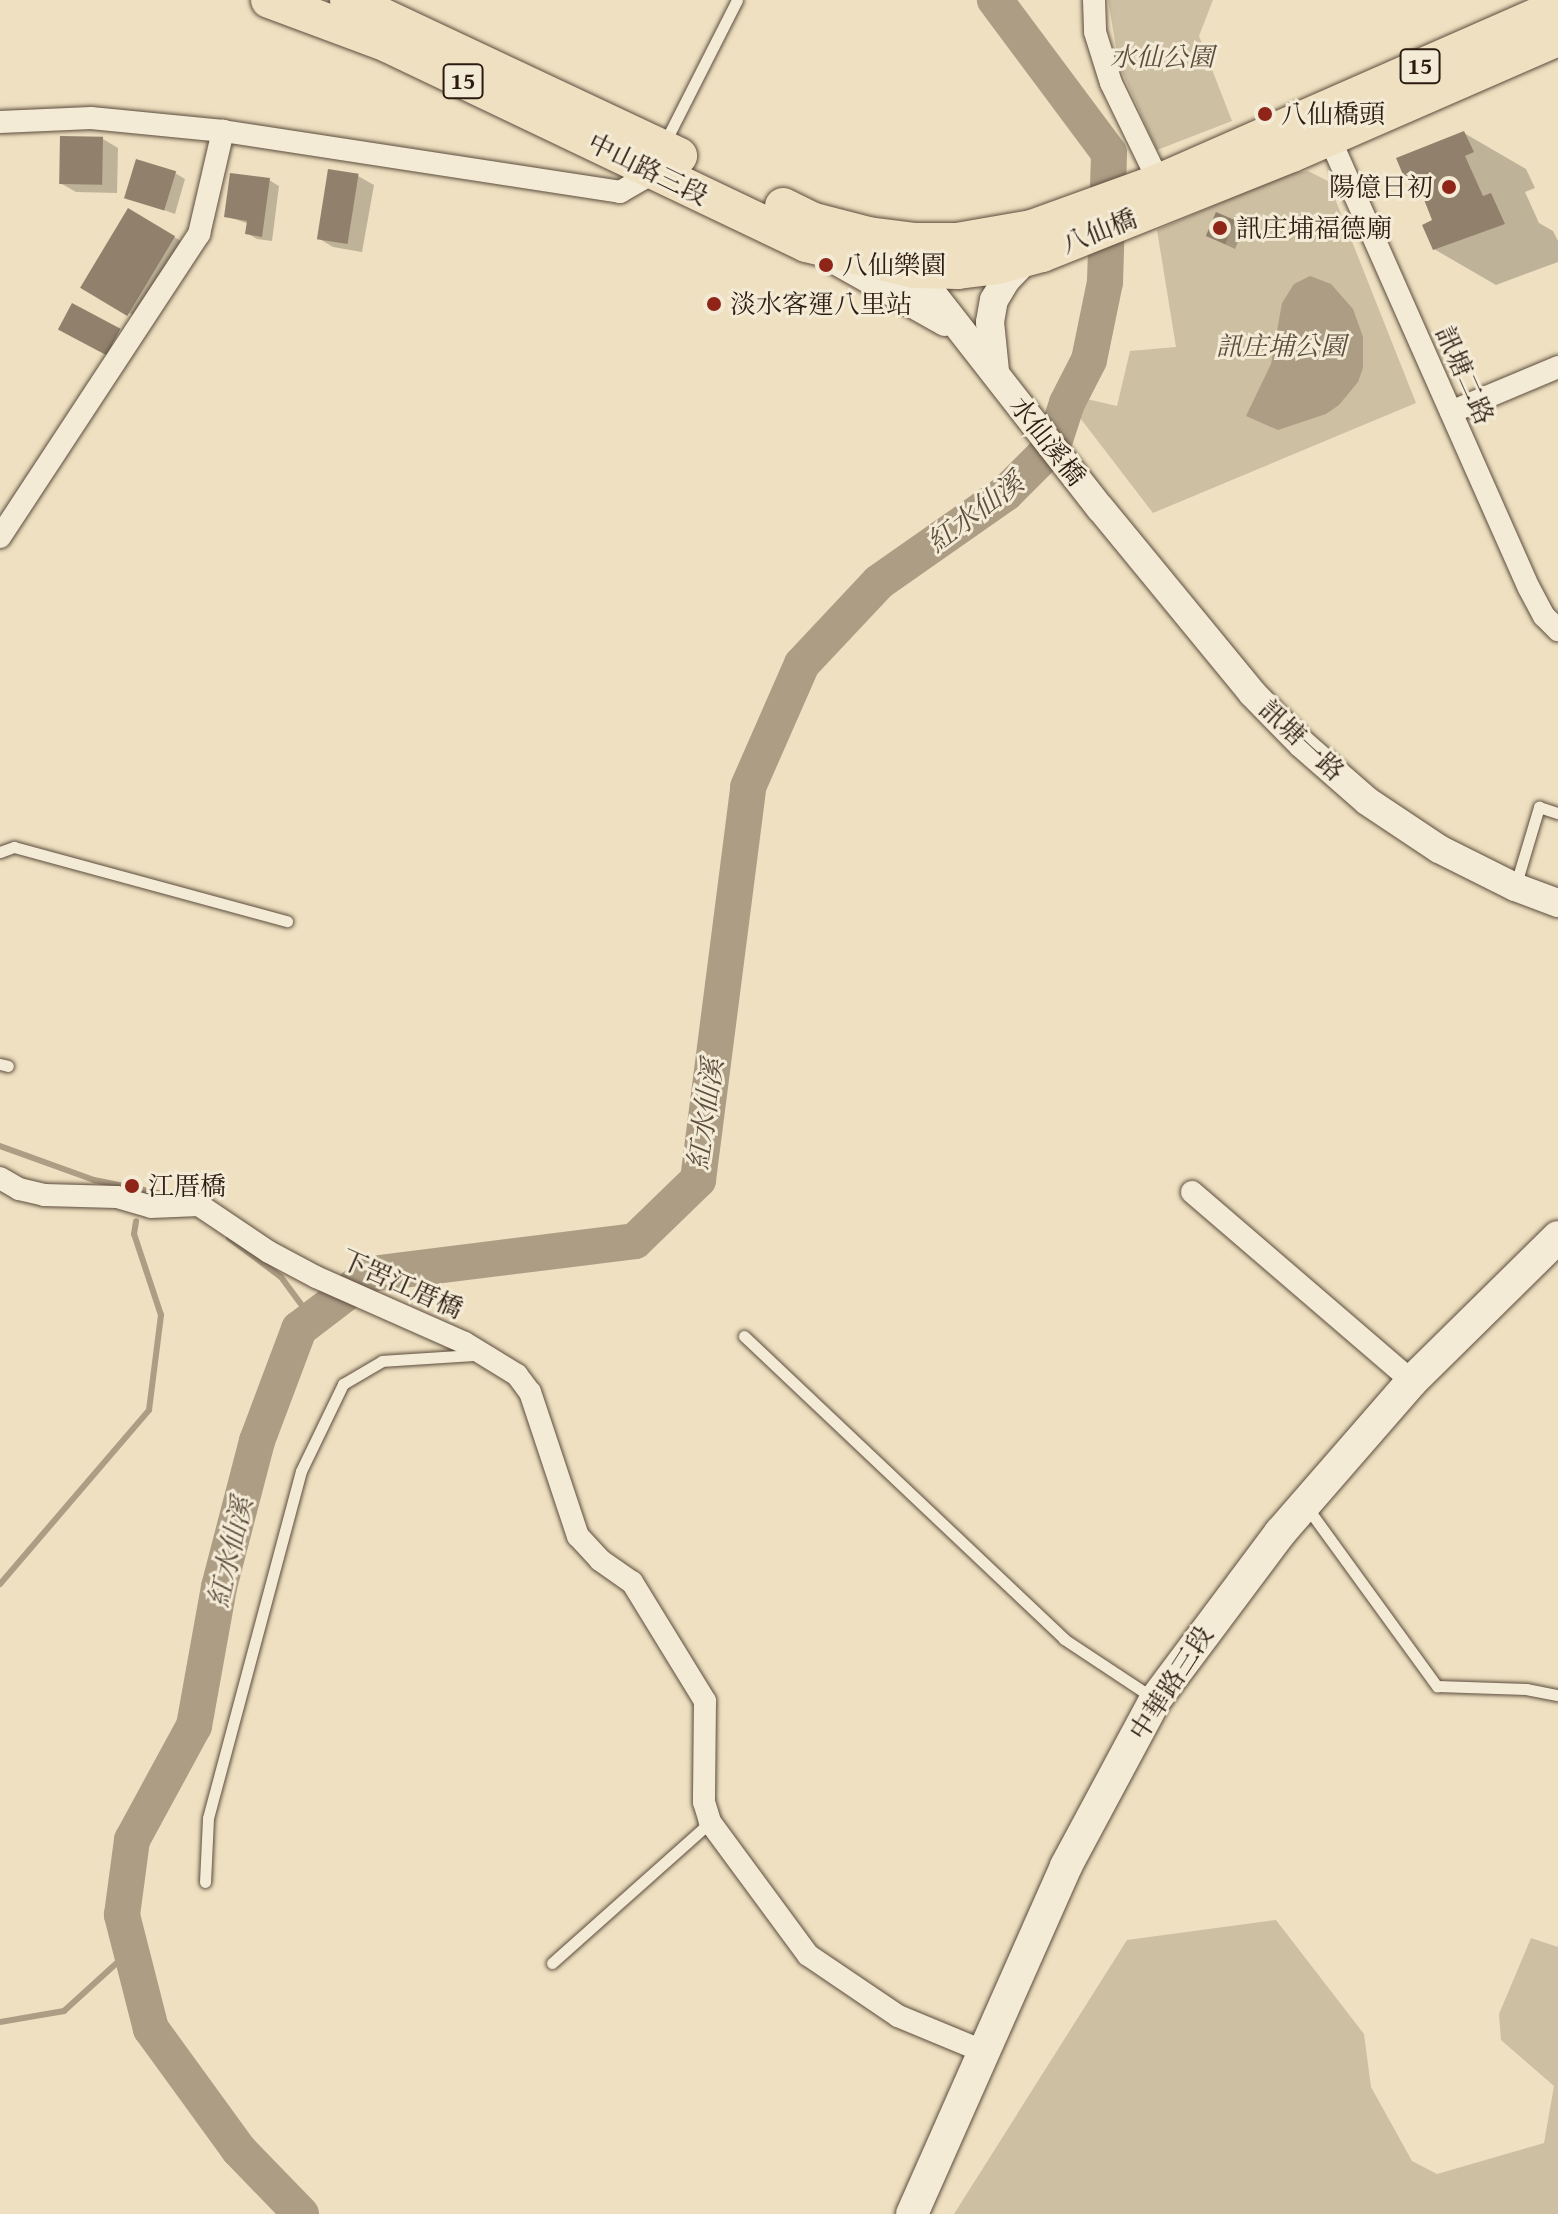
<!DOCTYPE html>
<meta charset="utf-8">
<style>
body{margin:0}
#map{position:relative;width:1558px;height:2214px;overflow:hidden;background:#eee0c0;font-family:"Gentium Book Plus","Noto Serif TC",serif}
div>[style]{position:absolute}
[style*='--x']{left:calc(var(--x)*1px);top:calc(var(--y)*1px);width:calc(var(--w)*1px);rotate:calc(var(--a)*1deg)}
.green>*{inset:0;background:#cdbfa2}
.water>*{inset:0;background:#ac9d84}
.shadow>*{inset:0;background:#0003;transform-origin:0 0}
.stream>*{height:6px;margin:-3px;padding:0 3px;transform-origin:3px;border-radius:3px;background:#ac9d84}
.river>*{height:36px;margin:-18px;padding:0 18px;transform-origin:18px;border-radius:18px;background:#ac9d84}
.building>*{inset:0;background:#91816c;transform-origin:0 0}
.roads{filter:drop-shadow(0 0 2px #5c4c3d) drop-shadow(0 0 2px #5c4c3d)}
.service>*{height:11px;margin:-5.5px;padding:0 5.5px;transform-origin:5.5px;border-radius:5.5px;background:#f4ebd6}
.minor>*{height:22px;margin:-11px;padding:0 11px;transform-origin:11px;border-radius:11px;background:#f4ebd6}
.tertiary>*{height:28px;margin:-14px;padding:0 14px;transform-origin:14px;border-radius:14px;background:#f4ebd6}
.secondary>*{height:32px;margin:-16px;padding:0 16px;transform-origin:16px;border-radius:16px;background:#f4ebd6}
.primary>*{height:36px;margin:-18px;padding:0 18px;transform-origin:18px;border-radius:18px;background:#eee0c0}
.dots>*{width:22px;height:22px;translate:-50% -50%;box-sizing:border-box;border:4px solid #f4ebd6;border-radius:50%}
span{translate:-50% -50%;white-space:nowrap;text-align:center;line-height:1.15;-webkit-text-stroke:6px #f4ebd6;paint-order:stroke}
.shield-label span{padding:2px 6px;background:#f4ebd6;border:2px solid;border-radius:6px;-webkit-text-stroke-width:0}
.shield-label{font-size:24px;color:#2c1b11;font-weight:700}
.park-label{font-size:26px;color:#5c4c3c;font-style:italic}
.poi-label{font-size:26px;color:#2c1b11}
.left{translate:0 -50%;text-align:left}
.right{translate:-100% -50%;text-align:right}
.street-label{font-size:26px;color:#2c1b11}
.water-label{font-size:28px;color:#5f4f3f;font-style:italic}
</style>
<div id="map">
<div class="green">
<div style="clip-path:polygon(1108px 0,1213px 0,1199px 36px,1232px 121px,1157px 150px,1119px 65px)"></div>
<div style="clip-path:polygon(1308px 171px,1328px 181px,1416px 403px,1153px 513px,1074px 410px,1078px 397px,1117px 406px,1130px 351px,1176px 347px,1157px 230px,1287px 174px)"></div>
<div style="clip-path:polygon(1276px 1920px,1364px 2034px,1371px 2087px,1412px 2161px,1437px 2174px,1544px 2143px,1554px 2086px,1501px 2040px,1499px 2014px,1531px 1938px,1558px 1947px,1558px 2214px,954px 2214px,1127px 1940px)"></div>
</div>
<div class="water">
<div style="clip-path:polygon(1310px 276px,1331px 284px,1353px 309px,1363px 337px,1363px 368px,1358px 382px,1339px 405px,1326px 414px,1278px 430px,1246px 416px,1271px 364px,1282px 303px,1294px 284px)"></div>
</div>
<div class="shadow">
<div style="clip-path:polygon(1464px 133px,1526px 169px,1535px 188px,1525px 192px,1539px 223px,1553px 231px,1558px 241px,1558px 262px,1496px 285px,1434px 249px,1435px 221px,1422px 189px,1408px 181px)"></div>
<div style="clip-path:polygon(103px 139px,118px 148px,117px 193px,76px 192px,60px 183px)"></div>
<div style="clip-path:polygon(175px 173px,185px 179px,175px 214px,127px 197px)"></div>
<div style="clip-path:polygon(358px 176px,374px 185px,362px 252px,333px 247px,318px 238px)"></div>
<div style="clip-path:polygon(269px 180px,279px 186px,272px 241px,257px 239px,247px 233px,249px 224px,226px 216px)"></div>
<div style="left:129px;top:211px;width:64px;height:88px;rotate:30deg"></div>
<div style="clip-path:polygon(1217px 215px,1244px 228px,1235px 249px,1218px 241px)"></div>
</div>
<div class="stream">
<div style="--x:0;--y:1146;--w:100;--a:19.9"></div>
<div style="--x:94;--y:1180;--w:81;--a:11.4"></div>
<div style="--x:229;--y:1238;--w:65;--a:36.9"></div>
<div style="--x:281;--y:1277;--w:52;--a:53.6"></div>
<div style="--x:0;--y:1584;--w:229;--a:-49.4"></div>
<div style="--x:149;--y:1410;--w:96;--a:-82.8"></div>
<div style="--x:161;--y:1315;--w:85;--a:-108.4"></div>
<div style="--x:134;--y:1234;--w:13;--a:-81"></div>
<div style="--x:0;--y:2022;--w:65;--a:-9.8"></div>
<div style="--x:64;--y:2011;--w:91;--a:-42.3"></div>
</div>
<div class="river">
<div style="--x:301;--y:2214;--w:89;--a:-134.1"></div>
<div style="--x:239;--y:2150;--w:150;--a:-126"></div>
<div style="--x:151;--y:2029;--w:118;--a:-104.3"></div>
<div style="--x:122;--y:1915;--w:76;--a:-82.4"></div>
<div style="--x:132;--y:1840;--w:130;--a:-61.5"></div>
<div style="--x:194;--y:1726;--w:141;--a:-79.8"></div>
<div style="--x:219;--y:1587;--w:151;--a:-75.4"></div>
<div style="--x:257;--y:1441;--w:120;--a:-69.4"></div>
<div style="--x:299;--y:1329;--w:91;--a:-37.4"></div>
<div style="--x:371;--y:1274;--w:266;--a:-7.1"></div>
<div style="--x:635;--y:1241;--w:88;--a:-44.1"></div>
<div style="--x:698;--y:1180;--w:396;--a:-82.7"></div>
<div style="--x:748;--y:787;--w:134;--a:-66.3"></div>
<div style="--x:802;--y:664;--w:112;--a:-46.8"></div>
<div style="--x:879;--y:582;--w:155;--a:-35"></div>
<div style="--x:1006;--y:493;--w:66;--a:-45"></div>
<div style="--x:1053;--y:446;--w:45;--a:-72"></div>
<div style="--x:1067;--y:403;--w:48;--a:-62.9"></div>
<div style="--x:1089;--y:360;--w:80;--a:-78.4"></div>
<div style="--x:1105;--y:282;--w:129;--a:-88.2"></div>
<div style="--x:1109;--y:153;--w:191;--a:-126.7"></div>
</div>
<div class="building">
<div style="clip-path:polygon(1464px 131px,1474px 152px,1465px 156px,1483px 196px,1491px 193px,1505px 224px,1433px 250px,1422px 225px,1432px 220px,1416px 179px,1406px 182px,1396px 158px)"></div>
<div style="left:60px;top:136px;width:43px;height:48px;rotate:1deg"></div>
<div style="left:136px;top:159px;width:42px;height:41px;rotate:17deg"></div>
<div style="left:328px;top:169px;width:31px;height:71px;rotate:9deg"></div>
<div style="clip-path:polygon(230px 173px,270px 178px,262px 237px,245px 234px,247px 221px,224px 217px)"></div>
<div style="left:128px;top:208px;width:55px;height:93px;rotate:31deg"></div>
<div style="left:1216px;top:212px;width:21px;height:26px;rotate:23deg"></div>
<div style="left:72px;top:303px;width:55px;height:30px;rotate:28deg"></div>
</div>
<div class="roads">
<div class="service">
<div style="--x:665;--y:142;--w:159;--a:-63.1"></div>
<div style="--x:0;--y:852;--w:15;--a:-20"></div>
<div style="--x:14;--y:847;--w:283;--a:15.2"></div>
<div style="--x:1515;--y:887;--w:84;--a:-73.3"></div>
<div style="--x:1539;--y:807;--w:20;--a:18"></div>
<div style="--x:0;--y:1064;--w:8;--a:14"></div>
<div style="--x:744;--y:1336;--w:441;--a:43.4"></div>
<div style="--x:1064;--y:1639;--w:107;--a:33.5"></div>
<div style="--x:1306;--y:1506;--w:223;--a:54"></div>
<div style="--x:1437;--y:1686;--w:89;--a:1.9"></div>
<div style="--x:1526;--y:1689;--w:33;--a:11"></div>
<div style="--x:205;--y:1882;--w:64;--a:-87.3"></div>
<div style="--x:208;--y:1818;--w:359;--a:-75"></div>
<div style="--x:301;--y:1471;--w:97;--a:-64.2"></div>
<div style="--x:343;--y:1384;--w:45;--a:-30.5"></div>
<div style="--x:382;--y:1361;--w:94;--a:-3.7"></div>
<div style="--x:552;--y:1963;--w:212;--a:-41.7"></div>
</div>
<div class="minor">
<div style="--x:1094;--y:0;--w:32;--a:88"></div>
<div style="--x:1095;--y:32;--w:53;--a:72.6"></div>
<div style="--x:1111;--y:83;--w:110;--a:64.1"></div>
<div style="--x:0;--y:122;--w:91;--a:-2.5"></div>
<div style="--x:91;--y:118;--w:133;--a:5.6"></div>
<div style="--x:1329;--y:137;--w:493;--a:66.1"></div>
<div style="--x:1529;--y:588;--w:32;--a:62"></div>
<div style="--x:1544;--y:616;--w:20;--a:45"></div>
<div style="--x:1451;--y:412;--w:116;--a:-22.8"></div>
<div style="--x:0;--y:537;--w:363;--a:-56.7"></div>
<div style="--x:199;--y:234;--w:106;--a:-76.9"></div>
<div style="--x:223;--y:131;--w:402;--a:8.7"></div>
<div style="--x:620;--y:192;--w:39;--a:-30"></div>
<div style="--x:654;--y:172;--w:9;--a:-72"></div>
<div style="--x:0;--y:1178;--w:22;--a:30"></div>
<div style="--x:19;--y:1189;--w:26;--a:13"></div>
<div style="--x:44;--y:1195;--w:73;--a:1.6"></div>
<div style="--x:117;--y:1197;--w:35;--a:16"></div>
<div style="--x:151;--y:1207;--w:48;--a:-2.4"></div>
<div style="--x:199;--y:1205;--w:84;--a:33.9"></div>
<div style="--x:269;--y:1252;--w:53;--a:28"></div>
<div style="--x:316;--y:1277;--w:163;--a:23.9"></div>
<div style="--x:465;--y:1343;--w:61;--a:31.6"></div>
<div style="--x:517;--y:1375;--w:21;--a:53"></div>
<div style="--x:530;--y:1392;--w:152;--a:71.6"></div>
<div style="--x:578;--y:1536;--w:33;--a:47"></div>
<div style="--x:600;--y:1560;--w:39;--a:35"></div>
<div style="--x:632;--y:1582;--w:140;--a:58.5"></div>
<div style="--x:705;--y:1701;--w:101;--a:90.6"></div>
<div style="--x:704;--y:1802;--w:21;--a:73"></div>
<div style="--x:710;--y:1822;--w:165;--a:53.6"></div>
<div style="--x:808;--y:1955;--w:109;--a:34.1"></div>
<div style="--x:898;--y:2016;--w:94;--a:22.5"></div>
<div style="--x:1192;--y:1192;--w:290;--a:40.7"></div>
</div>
<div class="tertiary">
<div style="--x:914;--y:255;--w:15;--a:90"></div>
<div style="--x:914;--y:270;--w:303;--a:52"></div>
<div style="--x:1101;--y:509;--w:238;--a:50.6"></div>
<div style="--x:1252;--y:693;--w:71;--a:45.6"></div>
<div style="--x:1302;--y:744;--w:86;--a:41.2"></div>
<div style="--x:1367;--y:801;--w:87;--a:33.7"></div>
<div style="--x:1439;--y:849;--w:85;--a:26.6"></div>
<div style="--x:1515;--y:887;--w:46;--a:20.4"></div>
<div style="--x:835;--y:260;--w:126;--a:29.4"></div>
<div style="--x:995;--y:371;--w:49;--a:-95.8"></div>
<div style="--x:990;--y:322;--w:22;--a:-80"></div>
<div style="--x:994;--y:300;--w:23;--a:-59"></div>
<div style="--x:1006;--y:280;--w:28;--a:-46"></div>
</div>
<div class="secondary">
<div style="--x:912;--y:2214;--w:381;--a:-66.1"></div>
<div style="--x:1066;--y:1866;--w:188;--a:-61.8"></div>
<div style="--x:1155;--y:1700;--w:209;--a:-53.2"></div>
<div style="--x:1280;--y:1533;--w:201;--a:-49"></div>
<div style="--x:1412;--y:1381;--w:205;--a:-44.6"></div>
</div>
<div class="primary">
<div style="--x:269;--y:0;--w:126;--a:20.4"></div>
<div style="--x:387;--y:44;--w:464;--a:25.5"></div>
<div style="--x:806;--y:244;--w:111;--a:13.5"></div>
<div style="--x:914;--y:270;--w:44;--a:1.3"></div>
<div style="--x:958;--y:271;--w:39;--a:-7"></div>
<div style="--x:997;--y:266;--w:47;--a:-14.9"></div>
<div style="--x:1042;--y:254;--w:269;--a:-21.8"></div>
<div style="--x:1292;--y:154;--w:290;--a:-23.6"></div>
<div style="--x:348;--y:0;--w:366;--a:25.2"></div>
<div style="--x:783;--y:206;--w:34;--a:26"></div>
<div style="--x:814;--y:221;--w:56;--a:14.5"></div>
<div style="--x:868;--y:235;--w:46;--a:7.4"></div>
<div style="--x:914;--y:241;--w:43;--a:0"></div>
<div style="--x:957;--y:241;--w:76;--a:-9.8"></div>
<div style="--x:1032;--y:228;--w:135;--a:-19.9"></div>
<div style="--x:1159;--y:182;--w:436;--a:-23.7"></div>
</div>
</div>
<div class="dots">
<div style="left:1265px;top:114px;background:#8f2418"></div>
<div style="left:1449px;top:187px;background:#8f2418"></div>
<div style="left:1220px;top:228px;background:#8f2418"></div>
<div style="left:826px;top:265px;background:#8f2418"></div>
<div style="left:714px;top:304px;background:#8f2418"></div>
<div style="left:132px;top:1186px;background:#8f2418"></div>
</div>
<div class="shield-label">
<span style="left:1420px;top:66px">15</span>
<span style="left:463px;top:81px">15</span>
</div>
<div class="park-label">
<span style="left:1162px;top:57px">水仙公園</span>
<span style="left:1281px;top:346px">訊庄埔公園</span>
</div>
<div class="poi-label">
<span class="left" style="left:1281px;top:114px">八仙橋頭</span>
<span class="right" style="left:1433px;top:187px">陽億日初</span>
<span class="left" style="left:1236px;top:228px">訊庄埔福德廟</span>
<span class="left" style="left:842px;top:265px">八仙樂園</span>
<span class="left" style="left:730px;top:304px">淡水客運八里站</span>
<span class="left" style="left:148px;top:1186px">江厝橋</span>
</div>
<div class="street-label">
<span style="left:648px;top:169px;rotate:26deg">中山路三段</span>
<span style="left:1099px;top:231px;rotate:-21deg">八仙橋</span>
<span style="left:1465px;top:375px;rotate:66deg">訊塘二路</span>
<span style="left:1048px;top:441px;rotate:52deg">水仙溪橋</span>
<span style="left:1302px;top:740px;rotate:43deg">訊塘一路</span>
<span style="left:402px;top:1284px;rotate:24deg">下罟江厝橋</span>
<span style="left:1171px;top:1683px;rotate:-57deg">中華路三段</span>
</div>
<div class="water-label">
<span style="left:975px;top:512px;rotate:-37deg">紅水仙溪</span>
<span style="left:705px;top:1114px;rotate:-82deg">紅水仙溪</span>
<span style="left:230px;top:1552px;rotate:-77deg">紅水仙溪</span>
</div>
</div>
